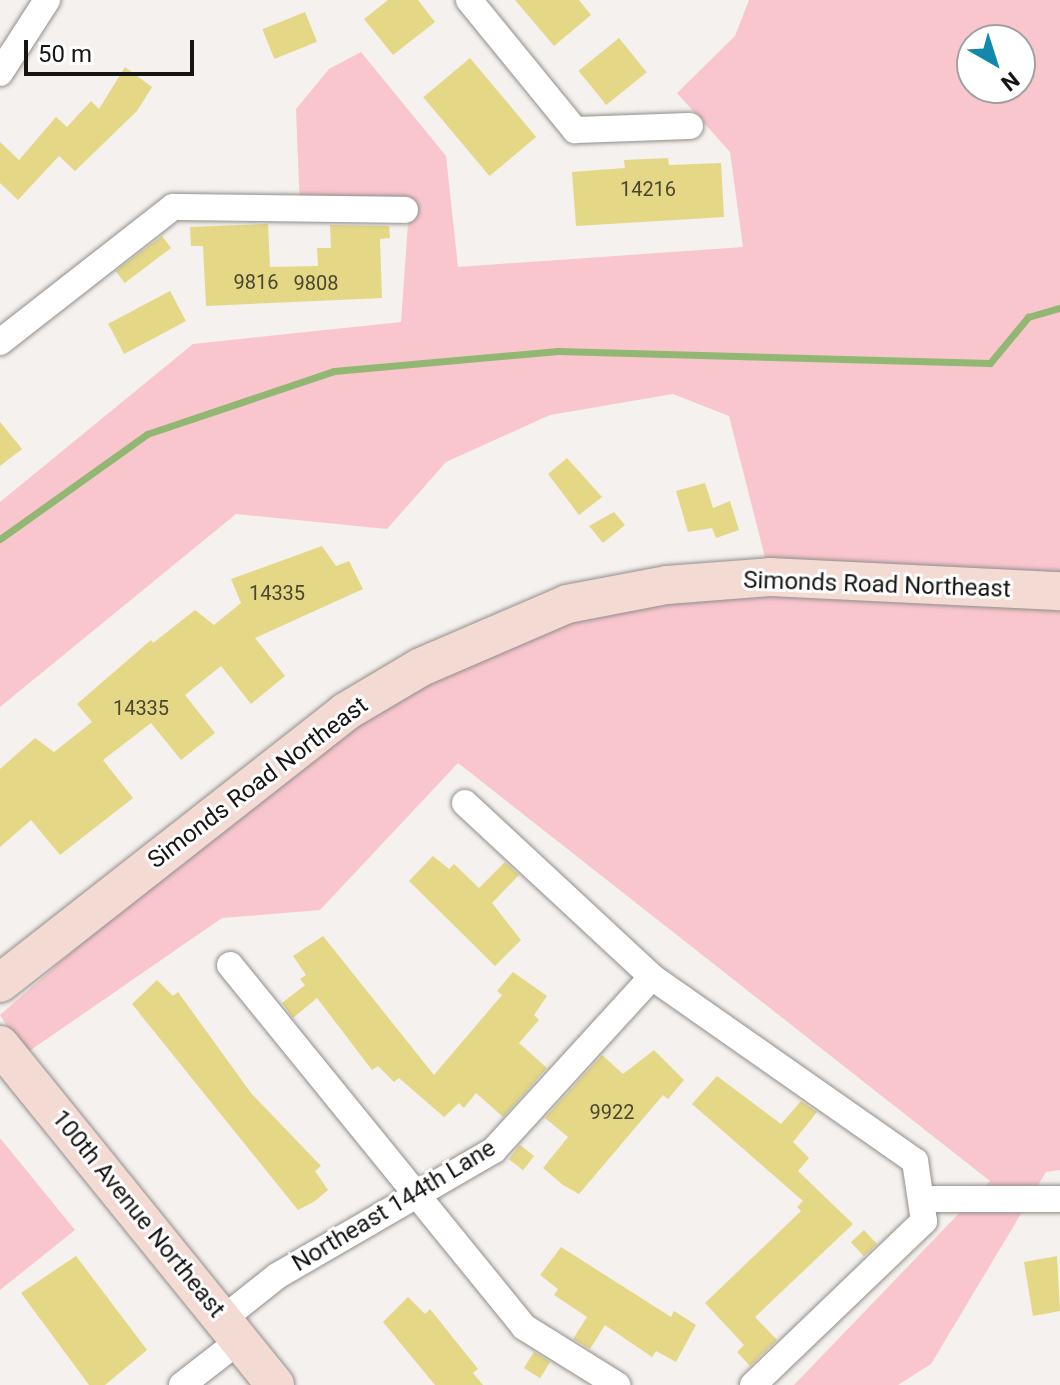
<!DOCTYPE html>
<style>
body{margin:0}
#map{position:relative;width:1060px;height:1385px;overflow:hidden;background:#f4f1ee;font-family:Roboto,sans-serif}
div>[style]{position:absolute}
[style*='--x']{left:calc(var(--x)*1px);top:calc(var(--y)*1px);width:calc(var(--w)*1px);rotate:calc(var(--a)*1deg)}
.green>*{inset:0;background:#f9c6ce}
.stream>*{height:7px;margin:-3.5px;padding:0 3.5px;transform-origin:3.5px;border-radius:3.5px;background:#91b772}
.building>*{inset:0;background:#e4d886;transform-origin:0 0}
.roads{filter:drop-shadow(0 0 2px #918e8b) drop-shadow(0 0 2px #918e8b)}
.street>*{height:26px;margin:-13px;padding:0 13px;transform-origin:13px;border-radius:13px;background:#fff}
.secondary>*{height:38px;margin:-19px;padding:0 19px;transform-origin:19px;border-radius:19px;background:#f3dad2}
span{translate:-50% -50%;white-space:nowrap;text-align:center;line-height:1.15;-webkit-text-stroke:6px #fff;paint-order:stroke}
.number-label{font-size:20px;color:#4a4630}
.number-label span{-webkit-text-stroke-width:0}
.street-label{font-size:24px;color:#161514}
.north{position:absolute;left:956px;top:24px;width:80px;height:80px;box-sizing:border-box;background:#fff;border:2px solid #a2a1a1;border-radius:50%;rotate:141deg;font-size:22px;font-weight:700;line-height:32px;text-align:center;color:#161514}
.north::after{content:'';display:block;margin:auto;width:28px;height:36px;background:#1188ac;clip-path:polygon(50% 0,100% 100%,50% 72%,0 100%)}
.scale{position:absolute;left:24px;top:40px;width:170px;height:36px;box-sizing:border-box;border:4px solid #161514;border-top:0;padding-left:10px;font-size:24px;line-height:28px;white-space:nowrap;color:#161514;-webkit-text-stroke:6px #fff;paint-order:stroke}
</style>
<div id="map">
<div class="green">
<div style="clip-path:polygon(evenodd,749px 0,1060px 0,1060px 1170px,1046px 1172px,931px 1364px,898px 1385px,794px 1385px,990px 1181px,458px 763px,320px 910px,222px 918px,25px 1054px,0 1015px,345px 712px,482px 638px,770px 577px,729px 416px,673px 394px,550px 415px,446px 462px,387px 529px,236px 514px,0 707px,0 502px,193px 344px,401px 322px,409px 209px,300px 208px,296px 109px,329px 69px,361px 52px,446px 156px,458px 267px,743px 247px,730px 152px,677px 93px,735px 36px,749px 0,972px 40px,1020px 40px,1020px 88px,972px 88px,972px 40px)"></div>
<div style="clip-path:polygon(0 1138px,75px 1230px,0 1290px)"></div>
</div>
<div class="stream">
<div style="--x:0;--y:539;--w:181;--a:-35.5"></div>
<div style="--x:147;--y:434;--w:197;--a:-18.6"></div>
<div style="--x:334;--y:371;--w:225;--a:-5.1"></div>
<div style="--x:558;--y:351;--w:432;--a:1.6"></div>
<div style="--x:990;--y:363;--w:60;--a:-50.4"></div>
<div style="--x:1028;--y:317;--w:33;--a:-16"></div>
</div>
<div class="building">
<div style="clip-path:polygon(388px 0,418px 0,435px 22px,393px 55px,364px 19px)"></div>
<div style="clip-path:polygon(515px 0,579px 0,591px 15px,554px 46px)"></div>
<div style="left:305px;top:12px;width:32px;height:46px;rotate:68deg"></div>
<div style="left:619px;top:38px;width:44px;height:52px;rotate:51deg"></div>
<div style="left:470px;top:58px;width:103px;height:61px;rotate:50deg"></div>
<div style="clip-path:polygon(125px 67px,152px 87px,137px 111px,75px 171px,59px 156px,18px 200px,0 183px,0 142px,19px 160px,56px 117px,67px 127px,91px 101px,99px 109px)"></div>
<div style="clip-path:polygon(668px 158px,669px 165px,721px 163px,724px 217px,576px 226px,572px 172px,625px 168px,624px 160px)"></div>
<div style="clip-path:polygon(268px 224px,270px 267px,318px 266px,317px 248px,331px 248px,330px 225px,389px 226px,390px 238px,380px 239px,382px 298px,206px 306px,203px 246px,191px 246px,190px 227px)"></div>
<div style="left:162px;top:236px;width:15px;height:58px;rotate:53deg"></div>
<div style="left:170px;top:291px;width:34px;height:70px;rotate:62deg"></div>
<div style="clip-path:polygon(0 422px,22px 449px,0 466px)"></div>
<div style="clip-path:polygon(567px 458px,602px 497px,579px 515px,548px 474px)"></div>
<div style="clip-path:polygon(705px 483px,713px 508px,730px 501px,739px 530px,716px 538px,712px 528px,688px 532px,676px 491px)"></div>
<div style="clip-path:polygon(614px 512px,625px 525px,603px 543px,589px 526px)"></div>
<div style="clip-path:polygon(322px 546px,336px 566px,349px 561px,363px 589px,255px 638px,285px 676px,251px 704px,221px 666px,185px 695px,215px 733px,181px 760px,151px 723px,103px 760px,133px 798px,60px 855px,31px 820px,0 847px,0 769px,35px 738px,54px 752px,92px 722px,77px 704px,151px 640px,153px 643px,195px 610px,214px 625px,241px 603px,231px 579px)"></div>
<div style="clip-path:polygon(433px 856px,449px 869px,454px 864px,479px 888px,505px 862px,519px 875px,492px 903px,521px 940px,495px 966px,409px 881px)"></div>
<div style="clip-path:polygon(323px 936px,434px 1075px,502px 995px,497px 991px,513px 972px,547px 996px,534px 1015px,539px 1020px,519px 1043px,547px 1068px,503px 1117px,476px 1093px,464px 1108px,459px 1103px,444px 1117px,399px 1078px,394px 1082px,378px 1066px,372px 1070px,317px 998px,293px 1018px,282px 1003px,305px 985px,300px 979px,306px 975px,293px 956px)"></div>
<div style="clip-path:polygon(157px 980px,173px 996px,178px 992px,251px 1093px,321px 1166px,315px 1171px,328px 1190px,315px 1201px,298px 1210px,132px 1004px)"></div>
<div style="clip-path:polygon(654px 1050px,684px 1080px,668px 1099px,663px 1095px,579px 1194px,563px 1185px,543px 1168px,568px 1137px,545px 1118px,602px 1055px,623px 1074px)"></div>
<div style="clip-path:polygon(717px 1076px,781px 1124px,801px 1101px,817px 1112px,793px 1142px,809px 1158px,798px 1171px,853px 1224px,755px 1317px,777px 1340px,750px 1366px,737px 1352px,744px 1345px,705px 1303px,801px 1211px,797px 1207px,803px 1201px,692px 1104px)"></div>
<div style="left:520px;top:1145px;width:18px;height:18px;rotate:38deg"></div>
<div style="left:864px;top:1230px;width:19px;height:18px;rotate:47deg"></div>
<div style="clip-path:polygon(561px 1247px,671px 1317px,674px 1311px,696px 1325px,676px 1362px,656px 1351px,652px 1357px,605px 1325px,590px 1349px,573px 1339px,587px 1317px,554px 1295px,558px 1289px,540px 1275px)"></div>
<div style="clip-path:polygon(76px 1256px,147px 1350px,105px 1385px,89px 1385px,21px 1293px)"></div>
<div style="clip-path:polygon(1057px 1256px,1060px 1311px,1033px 1316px,1024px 1262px)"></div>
<div style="clip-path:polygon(408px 1297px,425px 1314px,430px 1309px,478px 1369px,473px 1373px,483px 1385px,435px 1385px,383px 1322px)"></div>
<div style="left:534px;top:1352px;width:19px;height:19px;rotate:32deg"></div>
</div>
<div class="roads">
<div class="street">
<div style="--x:469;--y:0;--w:168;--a:50.8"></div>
<div style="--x:575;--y:130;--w:115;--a:-2"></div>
<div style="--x:0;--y:73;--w:87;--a:-57.2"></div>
<div style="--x:0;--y:342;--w:219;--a:-38"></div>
<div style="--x:173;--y:207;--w:232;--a:0.7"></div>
<div style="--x:465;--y:803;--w:255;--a:42.9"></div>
<div style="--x:652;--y:977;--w:321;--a:35"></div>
<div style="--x:915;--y:1161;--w:61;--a:81.5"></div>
<div style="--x:924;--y:1221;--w:237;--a:136.2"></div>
<div style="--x:230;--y:965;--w:466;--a:50.9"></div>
<div style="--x:524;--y:1327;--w:110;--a:31.9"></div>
<div style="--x:921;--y:1199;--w:139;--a:0"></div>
<div style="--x:223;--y:1319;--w:69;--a:-38.5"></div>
<div style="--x:277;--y:1276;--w:251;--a:-30.1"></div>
<div style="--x:494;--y:1150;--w:234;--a:-47.6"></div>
<div style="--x:182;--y:1385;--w:73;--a:-37.8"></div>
</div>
<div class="secondary">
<div style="--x:0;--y:983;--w:439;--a:-38.1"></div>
<div style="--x:345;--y:712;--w:88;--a:-30.6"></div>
<div style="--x:421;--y:667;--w:159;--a:-23.3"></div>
<div style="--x:567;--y:604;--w:102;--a:-10.8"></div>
<div style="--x:667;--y:585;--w:103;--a:-4.4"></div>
<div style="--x:770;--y:577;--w:290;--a:2.8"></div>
<div style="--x:0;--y:1045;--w:437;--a:51"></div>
</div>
</div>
<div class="number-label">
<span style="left:648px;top:189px">14216</span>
<span style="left:256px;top:282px">9816</span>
<span style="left:316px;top:283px">9808</span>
<span style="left:277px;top:593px">14335</span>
<span style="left:141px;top:708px">14335</span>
<span style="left:612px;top:1112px">9922</span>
</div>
<div class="street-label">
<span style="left:877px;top:585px;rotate:2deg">Simonds Road Northeast</span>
<span style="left:258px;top:783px;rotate:-37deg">Simonds Road Northeast</span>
<span style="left:394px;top:1206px;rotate:-31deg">Northeast 144th Lane</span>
<span style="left:138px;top:1214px;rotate:51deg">100th Avenue Northeast</span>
</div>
<div class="north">N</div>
<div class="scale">50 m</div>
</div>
